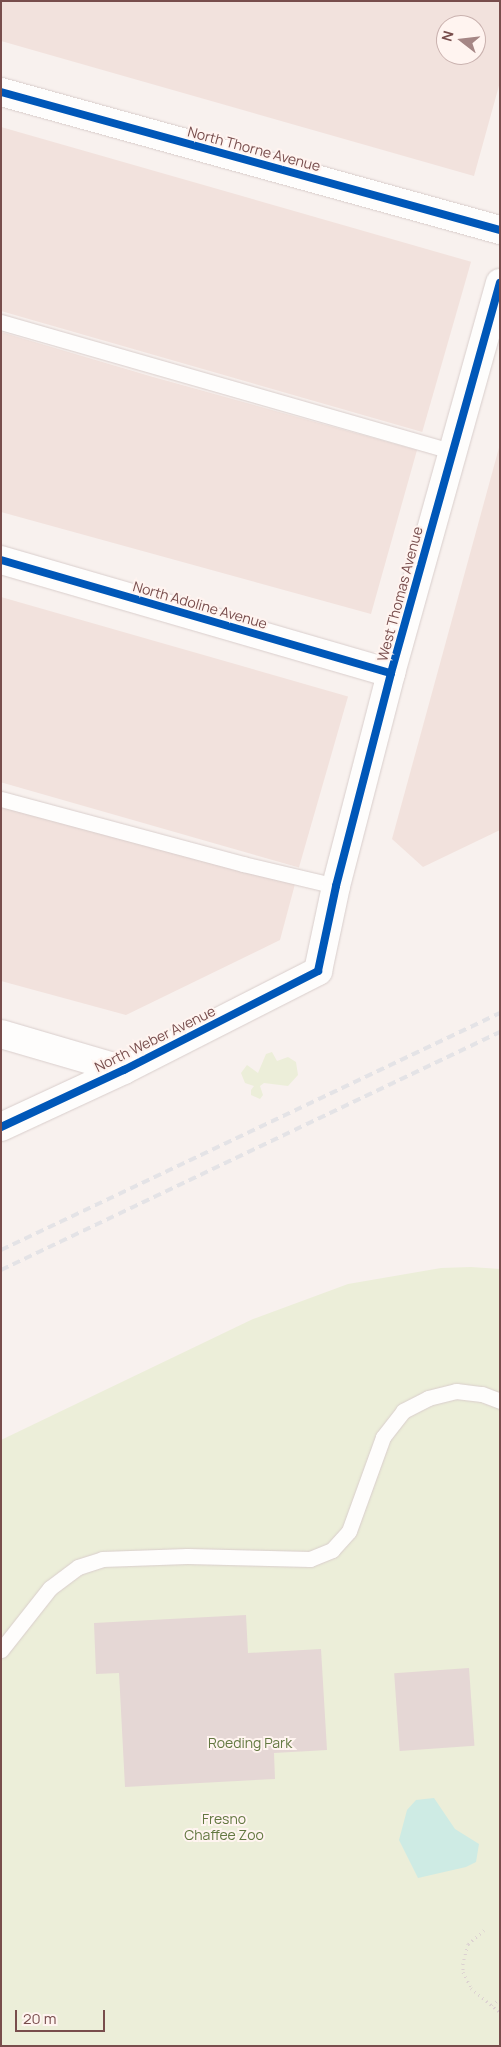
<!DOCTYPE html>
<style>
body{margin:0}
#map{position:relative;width:501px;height:2047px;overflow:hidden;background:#f8f1ee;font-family:Manrope,sans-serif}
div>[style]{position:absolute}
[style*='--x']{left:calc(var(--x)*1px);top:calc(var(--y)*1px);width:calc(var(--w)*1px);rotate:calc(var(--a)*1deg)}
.residential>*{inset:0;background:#f2e2dd;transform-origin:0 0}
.green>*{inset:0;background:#eceed9}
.water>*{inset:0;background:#ceebe4}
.building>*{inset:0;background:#e5d7d5;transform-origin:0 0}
.path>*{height:3px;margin-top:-1.5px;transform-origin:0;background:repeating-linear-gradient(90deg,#dcd1d1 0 1px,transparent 0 5px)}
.roads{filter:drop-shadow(0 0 1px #d9cecc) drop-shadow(0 0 1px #d9cecc)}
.lane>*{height:15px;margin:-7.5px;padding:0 7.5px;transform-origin:7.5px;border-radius:7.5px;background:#fefdfc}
.street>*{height:28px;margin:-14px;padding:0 14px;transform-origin:14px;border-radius:14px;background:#fefdfc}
.secondary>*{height:28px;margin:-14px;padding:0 14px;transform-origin:14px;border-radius:14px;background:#fefdfc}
.rail>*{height:4px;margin-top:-2px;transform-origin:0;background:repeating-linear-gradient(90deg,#e4e3e6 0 8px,transparent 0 13px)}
.cycleway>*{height:8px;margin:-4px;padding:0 4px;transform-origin:4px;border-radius:4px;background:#0057b8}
span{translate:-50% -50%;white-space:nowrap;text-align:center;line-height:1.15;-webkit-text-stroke:4px #fff4f0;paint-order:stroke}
.street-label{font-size:14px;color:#784d4c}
.park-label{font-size:14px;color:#637841}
.frame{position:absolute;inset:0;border:2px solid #784d4c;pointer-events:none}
.north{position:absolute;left:436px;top:15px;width:50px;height:50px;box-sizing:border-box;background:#fff4f0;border:1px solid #c9b1ae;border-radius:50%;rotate:286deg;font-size:14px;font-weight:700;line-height:20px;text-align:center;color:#784d4c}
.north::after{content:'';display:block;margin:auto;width:18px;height:22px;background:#a58685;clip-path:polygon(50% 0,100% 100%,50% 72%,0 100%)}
.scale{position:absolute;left:15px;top:2010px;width:90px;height:22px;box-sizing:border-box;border:2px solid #784d4c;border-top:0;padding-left:6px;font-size:15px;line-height:18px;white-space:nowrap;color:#784d4c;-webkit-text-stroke:4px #fff4f0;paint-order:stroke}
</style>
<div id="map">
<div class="residential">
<div style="clip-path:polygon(evenodd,1px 1px,500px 1px,500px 82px,474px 176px,1px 41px,1px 1px,446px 25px,476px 25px,476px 55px,446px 55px,446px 25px)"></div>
<div style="left:1px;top:127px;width:489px;height:177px;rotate:16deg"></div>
<div style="clip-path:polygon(1px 332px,153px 377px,417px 450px,371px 614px,1px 512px)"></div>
<div style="clip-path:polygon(500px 444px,500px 830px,423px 867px,392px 839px)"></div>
<div style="left:1px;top:597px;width:361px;height:178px;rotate:16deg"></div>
<div style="clip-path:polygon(1px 803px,295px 884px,280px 940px,126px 1015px,1px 981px)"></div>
</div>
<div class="green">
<div style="clip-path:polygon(272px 1052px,277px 1061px,288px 1057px,296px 1062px,298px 1075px,288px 1086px,264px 1083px,260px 1086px,263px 1095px,260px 1099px,251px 1095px,251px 1090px,254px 1086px,245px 1083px,241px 1073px,247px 1065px,258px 1073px,266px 1054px)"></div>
<div style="clip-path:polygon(471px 1267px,500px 1269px,500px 2046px,1px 2046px,1px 1440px,253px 1319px,348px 1284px,441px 1268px)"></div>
</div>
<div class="water">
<div style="clip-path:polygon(434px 1798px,455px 1829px,479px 1844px,476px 1862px,466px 1867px,418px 1878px,399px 1840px,407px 1810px,416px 1800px)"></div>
</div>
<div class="building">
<div style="clip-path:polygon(246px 1615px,248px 1653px,321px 1649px,327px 1750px,274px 1753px,275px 1779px,125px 1787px,119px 1673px,96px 1674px,94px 1623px)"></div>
<div style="left:469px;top:1668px;width:78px;height:75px;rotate:86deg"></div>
</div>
<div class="path">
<div style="--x:484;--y:1930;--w:21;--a:139"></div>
<div style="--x:468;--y:1944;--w:20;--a:105"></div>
<div style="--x:463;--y:1963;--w:9;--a:90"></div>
<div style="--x:463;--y:1972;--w:18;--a:63"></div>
<div style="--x:471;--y:1988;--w:38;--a:40"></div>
<div style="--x:492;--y:2005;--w:10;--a:-37"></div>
</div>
<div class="roads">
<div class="lane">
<div style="--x:1;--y:322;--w:469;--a:16"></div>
<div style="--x:1;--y:799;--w:251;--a:15"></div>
<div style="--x:243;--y:864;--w:96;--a:13.3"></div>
<div style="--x:1;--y:1650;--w:79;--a:-51.7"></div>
<div style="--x:50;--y:1588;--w:35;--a:-37"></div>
<div style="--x:78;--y:1567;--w:25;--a:-18"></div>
<div style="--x:102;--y:1559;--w:85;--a:-2"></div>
<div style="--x:187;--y:1556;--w:123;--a:1.4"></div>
<div style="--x:310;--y:1559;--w:24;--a:-22"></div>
<div style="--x:332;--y:1550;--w:25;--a:-48"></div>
<div style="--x:349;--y:1531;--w:100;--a:-70.1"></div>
<div style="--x:383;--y:1437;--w:33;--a:-52"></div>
<div style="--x:403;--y:1411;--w:28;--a:-27"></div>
<div style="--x:428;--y:1398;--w:29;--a:-14"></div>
<div style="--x:456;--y:1391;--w:26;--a:7"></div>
<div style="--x:482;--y:1394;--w:19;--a:21"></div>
</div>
<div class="street">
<div style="--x:1;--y:92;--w:518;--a:15.46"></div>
<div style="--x:1;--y:560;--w:406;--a:16.2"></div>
<div style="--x:318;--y:971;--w:87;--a:-78"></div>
<div style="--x:336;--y:886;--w:220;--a:-75.5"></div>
<div style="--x:391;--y:673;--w:405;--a:-74.4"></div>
<div style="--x:1;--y:1034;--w:128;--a:16.3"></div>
</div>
<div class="secondary">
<div style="--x:1;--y:1127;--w:136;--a:-24.9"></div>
<div style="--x:124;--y:1070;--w:218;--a:-27"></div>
</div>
</div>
<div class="rail">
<div style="--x:1;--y:1250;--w:552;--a:-25.41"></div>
<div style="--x:1;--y:1270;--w:553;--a:-25.5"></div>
</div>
<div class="cycleway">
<div style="--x:1;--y:92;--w:518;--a:15.46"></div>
<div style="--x:1;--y:560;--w:406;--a:16.2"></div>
<div style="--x:1;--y:1127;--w:136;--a:-24.9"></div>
<div style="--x:124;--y:1070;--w:218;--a:-27"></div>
<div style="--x:318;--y:971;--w:87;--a:-78"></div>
<div style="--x:336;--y:886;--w:220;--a:-75.5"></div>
<div style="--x:391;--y:673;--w:405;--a:-74.4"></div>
</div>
<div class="street-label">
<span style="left:254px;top:149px;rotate:15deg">North Thorne Avenue</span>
<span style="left:400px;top:594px;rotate:-75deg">West Thomas Avenue</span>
<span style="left:200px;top:605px;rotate:16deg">North Adoline Avenue</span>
<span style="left:155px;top:1039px;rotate:-26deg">North Weber Avenue</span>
</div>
<div class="park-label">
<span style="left:250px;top:1743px">Roeding Park</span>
<span style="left:224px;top:1827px">Fresno<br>Chaffee Zoo</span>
</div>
<div class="frame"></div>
<div class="north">N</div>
<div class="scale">20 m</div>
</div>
